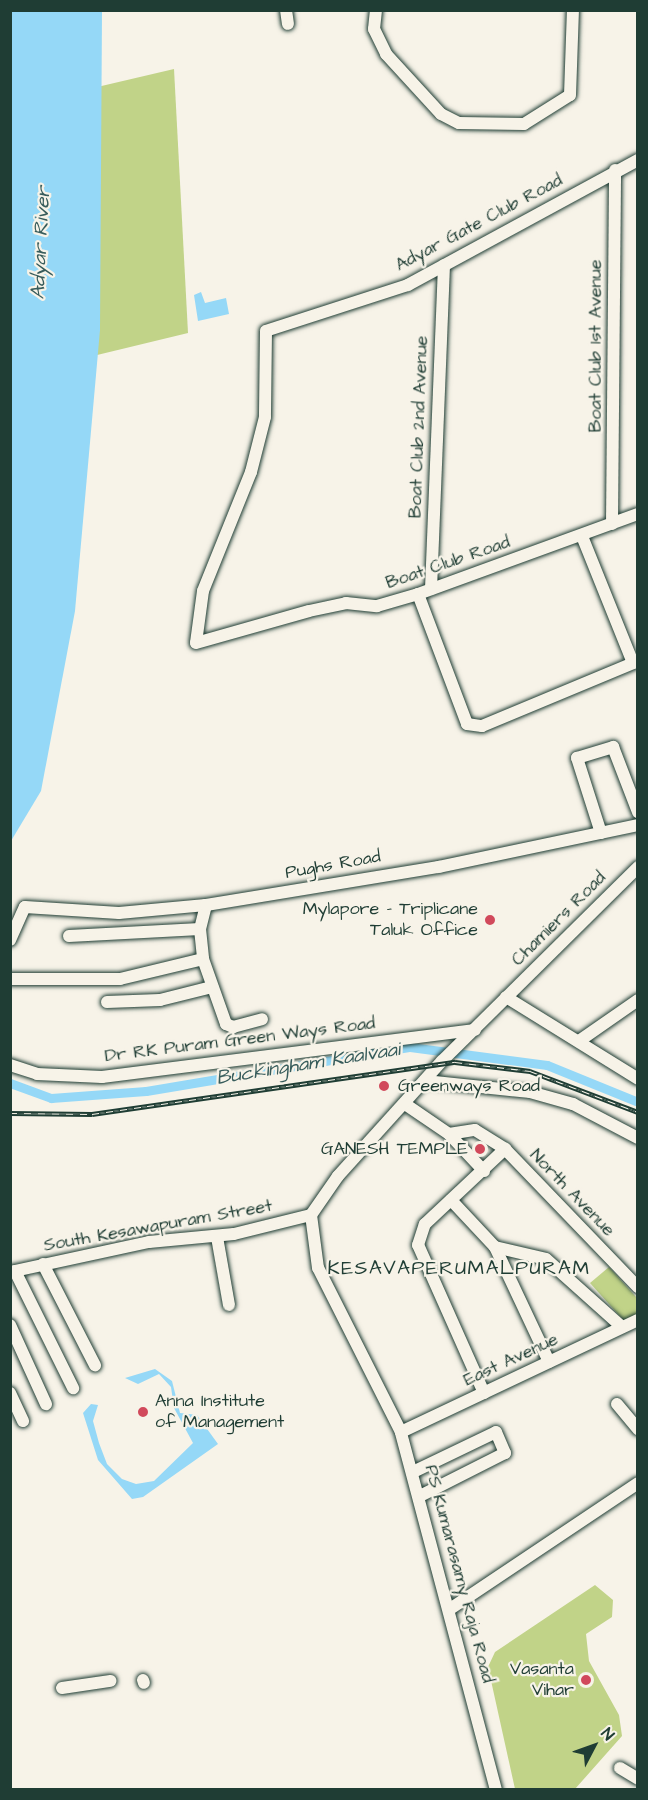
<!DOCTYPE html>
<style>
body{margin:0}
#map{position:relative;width:648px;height:1800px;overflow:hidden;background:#f7f3e8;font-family:"Architects Daughter",sans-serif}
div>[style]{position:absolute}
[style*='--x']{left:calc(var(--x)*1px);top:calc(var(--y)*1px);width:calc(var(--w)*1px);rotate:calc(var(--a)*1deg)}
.green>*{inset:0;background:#c1d388}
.water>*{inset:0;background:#95d8f7}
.canal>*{height:9px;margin:-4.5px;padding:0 4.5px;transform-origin:4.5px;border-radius:4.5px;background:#95d8f7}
.roads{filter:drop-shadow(0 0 2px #1f3d34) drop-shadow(0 0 2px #1f3d34)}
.minor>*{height:12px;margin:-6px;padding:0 6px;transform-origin:6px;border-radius:6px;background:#f7f3e8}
.rail>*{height:4.5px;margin-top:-2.25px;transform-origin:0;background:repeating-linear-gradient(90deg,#f7f3e8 0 7px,#1f3d34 0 14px);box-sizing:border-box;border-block:2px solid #1f3d34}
.dots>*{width:16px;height:16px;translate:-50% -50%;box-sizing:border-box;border:3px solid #f7f3e8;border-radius:50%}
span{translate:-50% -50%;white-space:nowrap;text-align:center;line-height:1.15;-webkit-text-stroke:4.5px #f7f3e8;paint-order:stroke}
.street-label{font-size:18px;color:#1f3d34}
.poi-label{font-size:18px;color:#1f3d34}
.right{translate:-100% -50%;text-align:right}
.left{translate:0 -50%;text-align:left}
.water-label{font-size:20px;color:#375c5b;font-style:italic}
.neighbourhood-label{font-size:20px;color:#1f3d34;letter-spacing:1.5px}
.frame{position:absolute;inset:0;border:12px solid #1f3d34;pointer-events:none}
.north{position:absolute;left:564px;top:1716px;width:60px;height:60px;-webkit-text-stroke:4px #f7f3e8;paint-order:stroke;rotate:49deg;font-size:16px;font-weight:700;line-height:24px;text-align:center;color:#1f3d34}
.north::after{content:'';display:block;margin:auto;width:21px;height:27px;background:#1f3d34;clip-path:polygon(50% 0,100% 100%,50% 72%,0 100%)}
</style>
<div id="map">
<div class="green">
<div style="clip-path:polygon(174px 69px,188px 333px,93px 356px,93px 88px)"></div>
<div style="clip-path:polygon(609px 1267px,637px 1298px,637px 1316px,626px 1323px,590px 1283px)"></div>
<div style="clip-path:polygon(595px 1585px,613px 1600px,612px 1617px,586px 1634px,589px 1661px,619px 1715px,622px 1736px,575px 1789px,515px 1789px,488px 1667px,495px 1652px)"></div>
</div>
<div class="water">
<div style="clip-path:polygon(11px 10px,102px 11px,100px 330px,75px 611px,41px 791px,11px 841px)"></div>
<div style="clip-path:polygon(201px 292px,205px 303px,226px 298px,229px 314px,198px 321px,194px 295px)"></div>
<div style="clip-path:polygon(155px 1369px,172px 1381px,180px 1413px,197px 1415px,218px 1444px,143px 1497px,132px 1499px,98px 1460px,83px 1413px,91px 1404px,98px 1405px,93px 1421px,99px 1443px,107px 1464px,122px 1479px,136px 1484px,154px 1481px,193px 1443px,174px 1408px,171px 1387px,159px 1374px,138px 1384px,125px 1378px)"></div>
</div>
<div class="canal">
<div style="--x:10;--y:1083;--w:44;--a:20.1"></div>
<div style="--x:51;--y:1098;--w:95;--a:-4.2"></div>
<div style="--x:146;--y:1091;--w:268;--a:-9.5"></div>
<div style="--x:410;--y:1047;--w:138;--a:7.5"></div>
<div style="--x:547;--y:1065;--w:98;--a:22.1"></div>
</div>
<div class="roads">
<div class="minor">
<div style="--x:286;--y:10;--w:14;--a:82"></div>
<div style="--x:376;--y:10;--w:19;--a:96"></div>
<div style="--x:374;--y:29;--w:28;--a:64"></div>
<div style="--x:386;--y:54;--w:81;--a:47.5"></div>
<div style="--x:441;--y:114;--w:20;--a:27"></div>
<div style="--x:459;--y:123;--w:65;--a:0.9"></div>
<div style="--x:524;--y:124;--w:54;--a:-32.2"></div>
<div style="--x:570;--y:95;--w:85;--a:-88"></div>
<div style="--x:638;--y:160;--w:262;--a:151.5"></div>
<div style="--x:408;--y:285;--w:149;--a:162.1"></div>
<div style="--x:266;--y:331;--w:86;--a:90.7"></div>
<div style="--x:265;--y:417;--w:57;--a:104.3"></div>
<div style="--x:251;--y:472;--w:128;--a:112"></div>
<div style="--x:203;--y:591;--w:52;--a:97.7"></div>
<div style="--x:196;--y:643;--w:117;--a:-15.8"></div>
<div style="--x:309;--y:611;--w:38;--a:-12"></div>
<div style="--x:346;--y:603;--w:31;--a:6"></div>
<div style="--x:377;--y:606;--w:43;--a:-16.3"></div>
<div style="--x:418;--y:594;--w:234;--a:-20"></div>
<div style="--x:612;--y:524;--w:354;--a:-89.5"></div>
<div style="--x:431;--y:589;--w:324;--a:-87.7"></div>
<div style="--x:418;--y:594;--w:139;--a:69.3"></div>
<div style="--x:467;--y:724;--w:15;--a:8"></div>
<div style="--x:482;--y:726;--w:164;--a:-22.6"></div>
<div style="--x:633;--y:663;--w:137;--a:-111.9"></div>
<div style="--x:601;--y:833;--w:79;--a:-107.7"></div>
<div style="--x:577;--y:758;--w:38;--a:-17"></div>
<div style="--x:613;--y:747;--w:70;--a:69"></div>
<div style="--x:206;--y:905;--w:25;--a:104"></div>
<div style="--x:200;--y:929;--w:30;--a:84"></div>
<div style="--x:203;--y:959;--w:69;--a:70.5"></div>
<div style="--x:226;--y:1024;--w:8;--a:23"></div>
<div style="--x:233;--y:1027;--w:30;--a:-15"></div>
<div style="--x:69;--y:936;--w:131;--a:-3.1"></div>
<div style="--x:10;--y:940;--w:36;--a:-66"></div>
<div style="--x:25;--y:907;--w:94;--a:3.7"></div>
<div style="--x:119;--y:913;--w:87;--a:-5.3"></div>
<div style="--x:206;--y:905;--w:236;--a:-9.3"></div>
<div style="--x:439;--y:867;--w:203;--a:-11.9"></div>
<div style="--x:10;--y:979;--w:110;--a:0"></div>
<div style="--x:120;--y:979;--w:85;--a:-13.5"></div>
<div style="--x:506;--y:997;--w:155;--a:31.8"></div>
<div style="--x:107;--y:1002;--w:53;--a:-2.2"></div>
<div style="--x:160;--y:1000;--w:54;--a:-14"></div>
<div style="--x:579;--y:1041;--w:72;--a:-34.8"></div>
<div style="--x:10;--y:1065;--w:28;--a:18"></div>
<div style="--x:37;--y:1074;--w:65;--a:2.6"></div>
<div style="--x:102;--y:1077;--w:376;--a:-7.2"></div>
<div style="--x:425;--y:1081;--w:106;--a:6"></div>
<div style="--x:530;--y:1092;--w:45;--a:15.6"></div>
<div style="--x:573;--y:1104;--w:73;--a:27.6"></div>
<div style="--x:405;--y:1104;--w:53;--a:34.3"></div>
<div style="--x:449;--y:1134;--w:26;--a:-9"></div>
<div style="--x:475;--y:1130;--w:36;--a:32"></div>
<div style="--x:505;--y:1149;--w:192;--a:46.1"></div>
<div style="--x:449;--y:1134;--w:51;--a:46.6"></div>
<div style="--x:451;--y:1200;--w:64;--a:46.9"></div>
<div style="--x:495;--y:1247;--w:127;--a:64.8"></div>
<div style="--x:217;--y:1237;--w:69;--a:80"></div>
<div style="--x:495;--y:1247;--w:52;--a:13.2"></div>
<div style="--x:546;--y:1259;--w:102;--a:41.8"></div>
<div style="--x:43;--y:1264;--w:114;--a:62.8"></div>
<div style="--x:15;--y:1271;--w:131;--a:63.6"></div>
<div style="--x:10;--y:1272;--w:142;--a:-12.2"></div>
<div style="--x:149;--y:1242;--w:85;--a:-5.4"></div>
<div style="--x:234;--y:1234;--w:79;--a:-13.9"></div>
<div style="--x:10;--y:1325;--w:87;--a:65.5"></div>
<div style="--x:10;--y:1393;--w:31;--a:65"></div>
<div style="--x:484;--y:1393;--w:162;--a:-114"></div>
<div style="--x:418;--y:1245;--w:22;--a:-72"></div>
<div style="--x:425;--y:1224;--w:110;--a:-43.2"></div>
<div style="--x:617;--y:1404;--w:33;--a:50"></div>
<div style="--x:401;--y:1432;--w:262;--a:-25.3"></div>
<div style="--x:413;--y:1472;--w:92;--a:-25.7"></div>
<div style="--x:496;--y:1432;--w:23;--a:67"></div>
<div style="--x:505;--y:1453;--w:95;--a:153.2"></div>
<div style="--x:450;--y:1609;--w:226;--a:-33.8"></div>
<div style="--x:143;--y:1680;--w:3;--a:72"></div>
<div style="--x:62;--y:1688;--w:49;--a:-8.3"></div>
<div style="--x:620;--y:1768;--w:21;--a:31"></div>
<div style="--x:496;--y:1790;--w:370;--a:-104.9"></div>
<div style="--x:401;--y:1432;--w:184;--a:-116.8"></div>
<div style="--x:318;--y:1268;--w:53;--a:-97.5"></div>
<div style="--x:311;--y:1215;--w:47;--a:-55.3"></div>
<div style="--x:338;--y:1176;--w:155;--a:-47.9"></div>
<div style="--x:442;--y:1061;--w:276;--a:-44.7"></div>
</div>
</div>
<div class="rail">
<div style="--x:10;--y:1113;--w:82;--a:0.7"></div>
<div style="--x:92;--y:1114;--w:367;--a:-8.2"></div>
<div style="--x:455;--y:1062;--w:76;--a:6.8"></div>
<div style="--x:530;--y:1071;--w:116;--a:20.8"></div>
</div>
<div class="dots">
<div style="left:490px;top:920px;background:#d1495b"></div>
<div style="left:384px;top:1086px;background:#d1495b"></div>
<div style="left:480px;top:1149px;background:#d1495b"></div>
<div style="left:143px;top:1412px;background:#d1495b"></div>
<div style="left:586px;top:1680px;background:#d1495b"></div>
</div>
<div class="street-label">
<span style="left:479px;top:223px;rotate:-28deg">Adyar Gate Club Road</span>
<span style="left:596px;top:346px;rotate:-90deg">Boat Club 1st Avenue</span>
<span style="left:419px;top:427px;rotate:-88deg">Boat Club 2nd Avenue</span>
<span style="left:448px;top:563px;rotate:-19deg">Boat Club Road</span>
<span style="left:333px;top:865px;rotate:-10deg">Pughs Road</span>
<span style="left:559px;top:919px;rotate:-45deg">Chamiers Road</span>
<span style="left:240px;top:1040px;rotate:-7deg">Dr RK Puram Green Ways Road</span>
<span style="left:572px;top:1193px;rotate:46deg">North Avenue</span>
<span style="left:158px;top:1226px;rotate:-10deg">South Kesawapuram Street</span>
<span style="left:511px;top:1360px;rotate:-25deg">East Avenue</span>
<span style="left:459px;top:1574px;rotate:75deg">PS Kumarasamy Raja Road</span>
</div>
<div class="poi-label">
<span class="right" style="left:478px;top:920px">Mylapore - Triplicane<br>Taluk Office</span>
<span class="left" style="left:398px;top:1086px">Greenways Road</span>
<span class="right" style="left:468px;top:1149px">GANESH TEMPLE</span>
<span class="left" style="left:155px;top:1412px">Anna Institute<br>of Management</span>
<span class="right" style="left:574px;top:1680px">Vasanta<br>Vihar</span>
</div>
<div class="water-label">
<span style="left:41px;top:243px;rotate:-87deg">Adyar River</span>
<span style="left:308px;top:1064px;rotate:-9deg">Buckingham Kaalvaai</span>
</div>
<div class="neighbourhood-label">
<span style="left:459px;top:1268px">KESAVAPERUMALPURAM</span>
</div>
<div class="frame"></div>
<div class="north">N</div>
</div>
